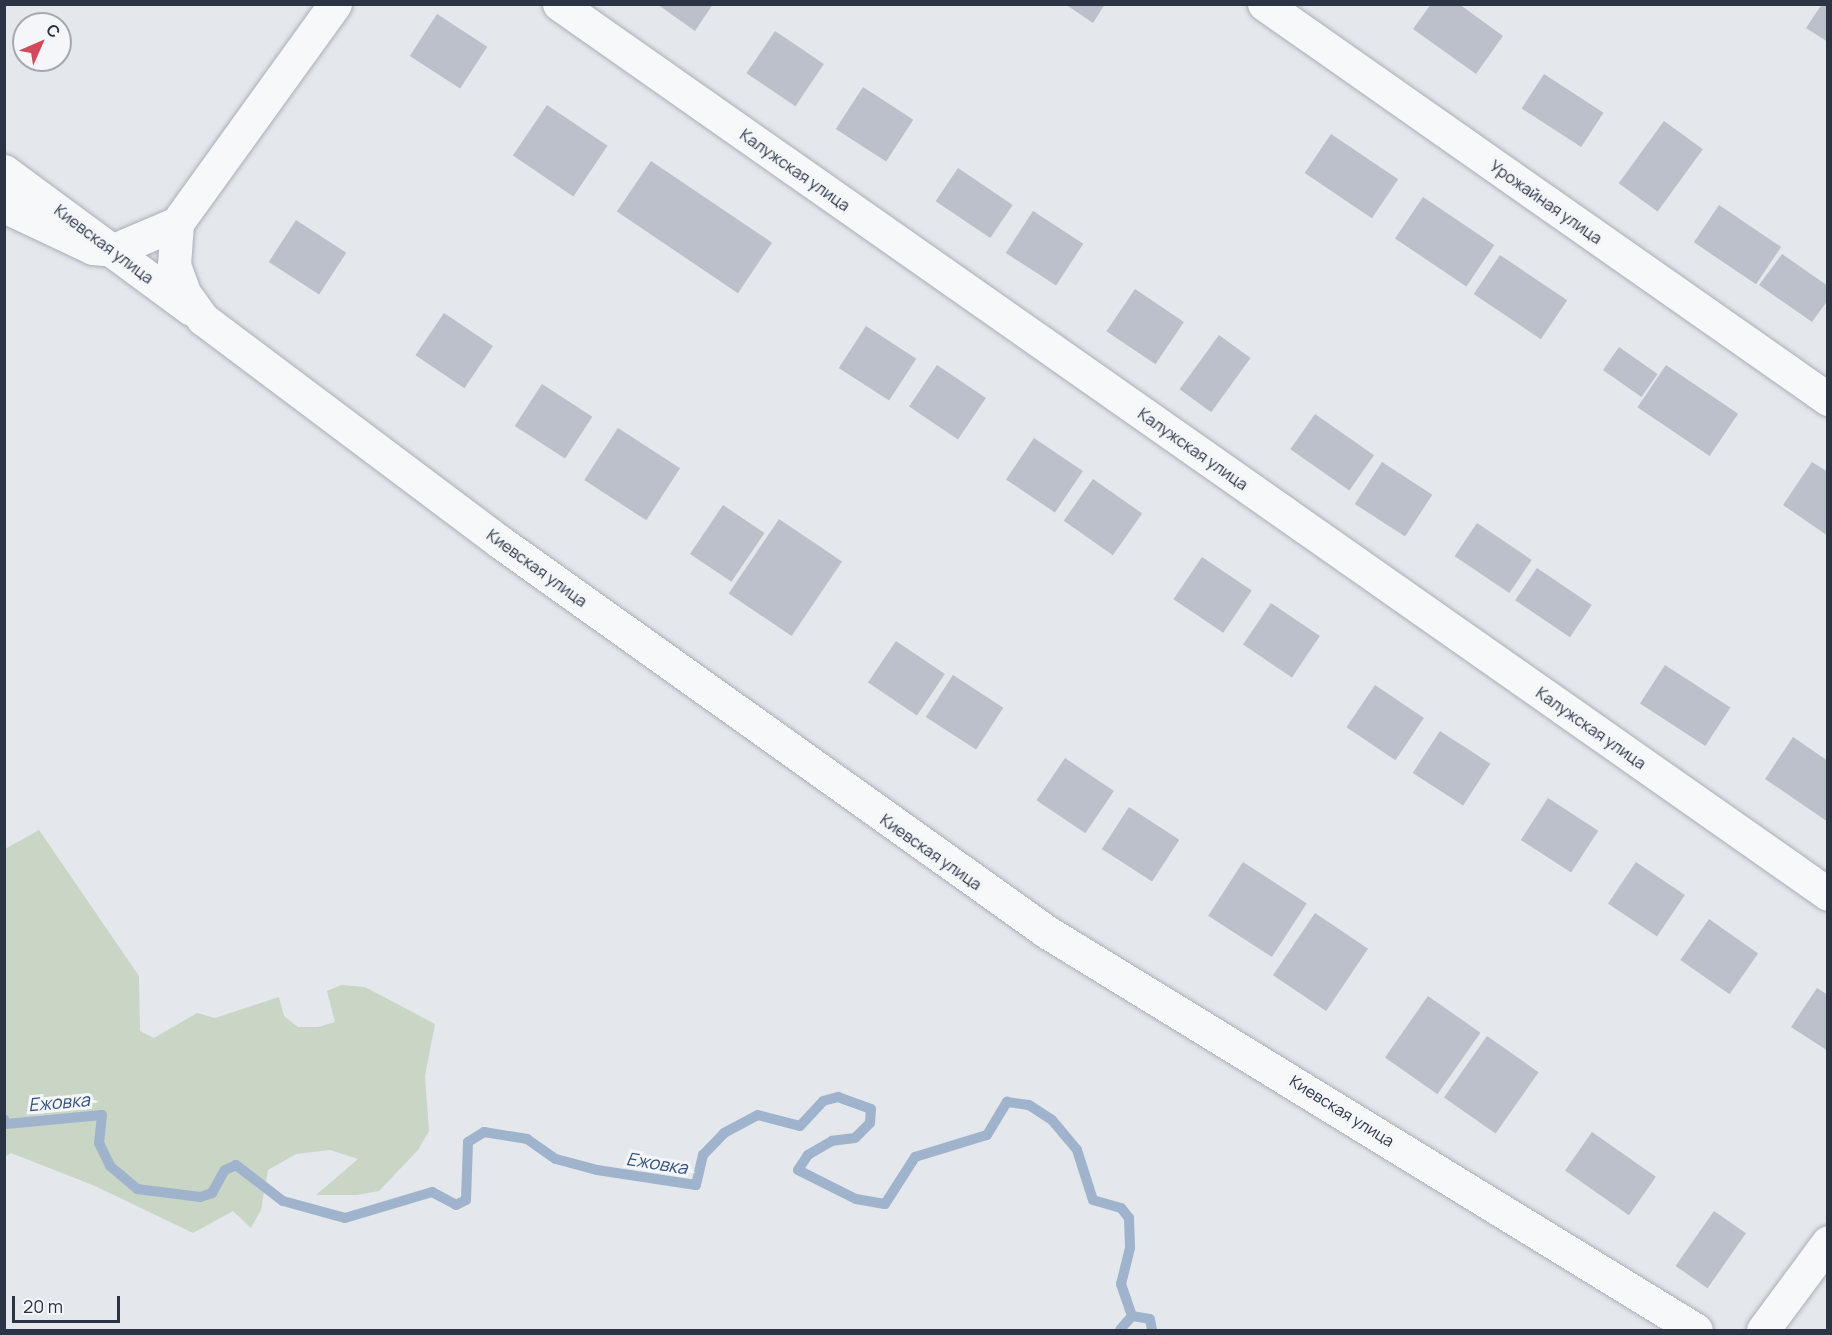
<!DOCTYPE html>
<meta charset="utf-8">
<style>
body{margin:0}
#map{position:relative;width:1832px;height:1335px;overflow:hidden;background:#e4e7ec;font-family:Manrope,sans-serif}
div>[style]{position:absolute}
[style*='--x']{left:calc(var(--x)*1px);top:calc(var(--y)*1px);width:calc(var(--w)*1px);rotate:calc(var(--a)*1deg)}
.green>*{inset:0;background:#c9d6c5}
.stream>*{height:10px;margin:-5px;padding:0 5px;transform-origin:5px;border-radius:5px;background:#9fb4cc}
.building>*{inset:0;background:#bbc0ca;transform-origin:0 0}
.roads{filter:drop-shadow(0 0 2px #a9aeb7) drop-shadow(0 0 2px #a9aeb7)}
.minor>*{height:33px;margin:-16.5px;padding:0 16.5px;transform-origin:16.5px;border-radius:16.5px;background:#f7f8fa}
span{translate:-50% -50%;white-space:nowrap;text-align:center;line-height:1.15;-webkit-text-stroke:6px #f4f6f9;paint-order:stroke}
.street-label{font-size:16px;color:#2b3445}
.water-label{font-size:18px;color:#34527a;font-style:italic}
.frame{position:absolute;inset:0;border:6px solid #2b3445;pointer-events:none}
.north{position:absolute;left:12px;top:12px;width:60px;height:60px;box-sizing:border-box;background:#f4f6f9;border:2px solid #a4a8b1;border-radius:50%;rotate:45deg;font-size:16px;font-weight:700;line-height:24px;text-align:center;color:#2b3445}
.north::after{content:'';display:block;margin:auto;width:21px;height:27px;background:#d1495b;clip-path:polygon(50% 0,100% 100%,50% 72%,0 100%)}
.scale{position:absolute;left:12px;top:1296px;width:108px;height:27px;box-sizing:border-box;border:3px solid #2b3445;border-top:0;padding-left:8px;font-size:18px;line-height:21px;white-space:nowrap;color:#2b3445;-webkit-text-stroke:4px #f4f6f9;paint-order:stroke}
</style>
<div id="map">
<div class="green">
<div style="clip-path:polygon(39px 830px,139px 976px,140px 1031px,154px 1038px,197px 1013px,215px 1018px,279px 997px,284px 1016px,298px 1027px,318px 1027px,335px 1022px,327px 991px,341px 985px,365px 987px,435px 1024px,425px 1076px,429px 1131px,418px 1150px,379px 1191px,357px 1195px,316px 1195px,358px 1159px,330px 1150px,296px 1154px,268px 1170px,261px 1210px,251px 1228px,233px 1211px,193px 1233px,95px 1186px,11px 1153px,5px 1157px,5px 849px)"></div>
</div>
<div class="stream">
<div style="--x:4;--y:1119;--w:5;--a:68"></div>
<div style="--x:6;--y:1124;--w:96;--a:-5.4"></div>
<div style="--x:102;--y:1115;--w:28;--a:96"></div>
<div style="--x:99;--y:1143;--w:25;--a:64"></div>
<div style="--x:110;--y:1166;--w:35;--a:40"></div>
<div style="--x:137;--y:1189;--w:64;--a:7.2"></div>
<div style="--x:200;--y:1197;--w:13;--a:-18"></div>
<div style="--x:212;--y:1193;--w:26;--a:-61"></div>
<div style="--x:225;--y:1170;--w:12;--a:-24"></div>
<div style="--x:236;--y:1165;--w:59;--a:37.5"></div>
<div style="--x:283;--y:1201;--w:64;--a:15.3"></div>
<div style="--x:345;--y:1218;--w:91;--a:-16.6"></div>
<div style="--x:432;--y:1192;--w:27;--a:28"></div>
<div style="--x:456;--y:1205;--w:11;--a:-27"></div>
<div style="--x:466;--y:1200;--w:58;--a:-88"></div>
<div style="--x:468;--y:1142;--w:19;--a:-32"></div>
<div style="--x:484;--y:1132;--w:44;--a:9.2"></div>
<div style="--x:527;--y:1139;--w:35;--a:35"></div>
<div style="--x:556;--y:1159;--w:42;--a:15"></div>
<div style="--x:597;--y:1170;--w:100;--a:8.6"></div>
<div style="--x:696;--y:1185;--w:31;--a:-77"></div>
<div style="--x:703;--y:1155;--w:30;--a:-46"></div>
<div style="--x:724;--y:1133;--w:38;--a:-28"></div>
<div style="--x:758;--y:1115;--w:43;--a:14.7"></div>
<div style="--x:800;--y:1126;--w:34;--a:-47"></div>
<div style="--x:823;--y:1101;--w:16;--a:-15"></div>
<div style="--x:838;--y:1097;--w:35;--a:20"></div>
<div style="--x:871;--y:1109;--w:14;--a:94"></div>
<div style="--x:870;--y:1123;--w:21;--a:135"></div>
<div style="--x:855;--y:1138;--w:23;--a:173"></div>
<div style="--x:832;--y:1141;--w:28;--a:150"></div>
<div style="--x:808;--y:1155;--w:18;--a:124"></div>
<div style="--x:798;--y:1170;--w:65;--a:26.6"></div>
<div style="--x:856;--y:1199;--w:29;--a:10"></div>
<div style="--x:885;--y:1204;--w:56;--a:-57.4"></div>
<div style="--x:915;--y:1157;--w:75;--a:-17"></div>
<div style="--x:987;--y:1135;--w:39;--a:-59"></div>
<div style="--x:1007;--y:1102;--w:22;--a:8"></div>
<div style="--x:1029;--y:1105;--w:27;--a:33"></div>
<div style="--x:1052;--y:1120;--w:39;--a:50"></div>
<div style="--x:1077;--y:1150;--w:52;--a:72.3"></div>
<div style="--x:1093;--y:1200;--w:29;--a:16"></div>
<div style="--x:1121;--y:1208;--w:13;--a:51"></div>
<div style="--x:1129;--y:1218;--w:30;--a:88"></div>
<div style="--x:1130;--y:1248;--w:37;--a:104"></div>
<div style="--x:1121;--y:1284;--w:34;--a:71"></div>
<div style="--x:1132;--y:1316;--w:18;--a:131"></div>
<div style="--x:1132;--y:1316;--w:18;--a:9"></div>
<div style="--x:1150;--y:1319;--w:11;--a:80"></div>
</div>
<div class="building">
<div style="clip-path:polygon(657px 4px,713px 4px,695px 31px)"></div>
<div style="clip-path:polygon(1065px 4px,1105px 4px,1093px 23px)"></div>
<div style="clip-path:polygon(1431px 4px,1459px 4px,1503px 36px,1476px 74px,1413px 29px)"></div>
<div style="clip-path:polygon(1822px 4px,1828px 4px,1828px 42px,1806px 28px)"></div>
<div style="left:437px;top:14px;width:60px;height:50px;rotate:33deg"></div>
<div style="left:775px;top:31px;width:59px;height:51px;rotate:34deg"></div>
<div style="left:1544px;top:74px;width:71px;height:41px;rotate:33deg"></div>
<div style="left:863px;top:87px;width:60px;height:50px;rotate:33deg"></div>
<div style="left:547px;top:105px;width:73px;height:61px;rotate:34deg"></div>
<div style="left:1664px;top:121px;width:48px;height:77px;rotate:36deg"></div>
<div style="left:1331px;top:134px;width:81px;height:47px;rotate:34deg"></div>
<div style="left:651px;top:161px;width:146px;height:61px;rotate:34deg"></div>
<div style="left:958px;top:168px;width:66px;height:40px;rotate:34deg"></div>
<div style="left:1423px;top:197px;width:86px;height:50px;rotate:34deg"></div>
<div style="left:1719px;top:205px;width:75px;height:45px;rotate:34deg"></div>
<div style="left:1033px;top:211px;width:60px;height:50px;rotate:33deg"></div>
<div style="left:296px;top:220px;width:60px;height:50px;rotate:33deg"></div>
<div style="clip-path:polygon(1782px 254px,1828px 286px,1828px 300px,1812px 322px,1759px 285px)"></div>
<div style="left:1500px;top:255px;width:81px;height:47px;rotate:34deg"></div>
<div style="left:1135px;top:289px;width:59px;height:51px;rotate:34deg"></div>
<div style="left:444px;top:313px;width:59px;height:51px;rotate:34deg"></div>
<div style="left:866px;top:326px;width:60px;height:50px;rotate:33deg"></div>
<div style="left:1219px;top:335px;width:39px;height:67px;rotate:36deg"></div>
<div style="left:1619px;top:347px;width:47px;height:28px;rotate:35deg"></div>
<div style="left:937px;top:365px;width:59px;height:50px;rotate:34deg"></div>
<div style="left:1666px;top:365px;width:87px;height:51px;rotate:34deg"></div>
<div style="left:542px;top:384px;width:60px;height:50px;rotate:33deg"></div>
<div style="left:1315px;top:414px;width:72px;height:43px;rotate:35deg"></div>
<div style="left:618px;top:428px;width:74px;height:62px;rotate:33deg"></div>
<div style="left:1034px;top:438px;width:59px;height:50px;rotate:34deg"></div>
<div style="left:1382px;top:462px;width:60px;height:50px;rotate:33deg"></div>
<div style="clip-path:polygon(1812px 462px,1828px 472px,1828px 536px,1783px 505px)"></div>
<div style="left:1093px;top:479px;width:60px;height:51px;rotate:35deg"></div>
<div style="left:723px;top:505px;width:50px;height:59px;rotate:34deg"></div>
<div style="left:779px;top:519px;width:76px;height:90px;rotate:34deg"></div>
<div style="left:1477px;top:523px;width:66px;height:40px;rotate:34deg"></div>
<div style="left:1202px;top:557px;width:60px;height:51px;rotate:34deg"></div>
<div style="left:1537px;top:568px;width:66px;height:39px;rotate:34deg"></div>
<div style="left:1271px;top:603px;width:59px;height:50px;rotate:34deg"></div>
<div style="left:896px;top:641px;width:59px;height:50px;rotate:34deg"></div>
<div style="left:1665px;top:665px;width:78px;height:46px;rotate:33deg"></div>
<div style="left:953px;top:675px;width:60px;height:50px;rotate:33deg"></div>
<div style="left:1375px;top:685px;width:59px;height:51px;rotate:34deg"></div>
<div style="left:1440px;top:731px;width:60px;height:50px;rotate:33deg"></div>
<div style="clip-path:polygon(1793px 737px,1828px 761px,1828px 822px,1765px 779px)"></div>
<div style="left:1065px;top:758px;width:59px;height:51px;rotate:34deg"></div>
<div style="left:1548px;top:798px;width:60px;height:50px;rotate:33deg"></div>
<div style="left:1129px;top:807px;width:60px;height:50px;rotate:33deg"></div>
<div style="left:1243px;top:862px;width:76px;height:64px;rotate:33deg"></div>
<div style="left:1636px;top:862px;width:59px;height:50px;rotate:34deg"></div>
<div style="left:1315px;top:913px;width:64px;height:75px;rotate:34deg"></div>
<div style="left:1709px;top:919px;width:60px;height:50px;rotate:35deg"></div>
<div style="clip-path:polygon(1817px 988px,1828px 995px,1828px 1051px,1791px 1027px)"></div>
<div style="left:1428px;top:996px;width:64px;height:75px;rotate:35deg"></div>
<div style="left:1487px;top:1036px;width:63px;height:75px;rotate:35deg"></div>
<div style="left:1592px;top:1132px;width:78px;height:47px;rotate:35deg"></div>
<div style="left:1714px;top:1211px;width:39px;height:67px;rotate:35deg"></div>
</div>
<div class="roads">
<div class="minor">
<div style="--x:559;--y:4;--w:1550;--a:35.04"></div>
<div style="--x:1264;--y:4;--w:689;--a:35.01"></div>
<div style="--x:4;--y:171;--w:232;--a:36.4"></div>
<div style="--x:4;--y:206;--w:98;--a:25.3"></div>
<div style="--x:93;--y:248;--w:21;--a:5"></div>
<div style="--x:114;--y:250;--w:69;--a:-23.2"></div>
<div style="--x:177;--y:223;--w:270;--a:-54.2"></div>
<div style="--x:177;--y:223;--w:42;--a:94.1"></div>
<div style="--x:174;--y:265;--w:30;--a:70"></div>
<div style="--x:184;--y:293;--w:32;--a:54"></div>
<div style="--x:203;--y:319;--w:371;--a:36.9"></div>
<div style="--x:500;--y:542;--w:672;--a:35.49"></div>
<div style="--x:1047;--y:932;--w:761;--a:31.52"></div>
<div style="--x:1763;--y:1330;--w:109;--a:-53.5"></div>
</div>
</div>
<div class="street-label">
<span style="left:795px;top:170px;rotate:35deg">Калужская улица</span>
<span style="left:1546px;top:202px;rotate:35deg">Урожайная улица</span>
<span style="left:104px;top:244px;rotate:37deg">Киевская улица</span>
<span style="left:1193px;top:449px;rotate:35deg">Калужская улица</span>
<span style="left:537px;top:568px;rotate:36deg">Киевская улица</span>
<span style="left:1591px;top:728px;rotate:35deg">Калужская улица</span>
<span style="left:931px;top:852px;rotate:35deg">Киевская улица</span>
<span style="left:1342px;top:1111px;rotate:32deg">Киевская улица</span>
</div>
<div class="water-label">
<span style="left:59px;top:1102px;rotate:-5deg">Ежовка</span>
<span style="left:657px;top:1163px;rotate:9deg">Ежовка</span>
</div>
<div class="frame"></div>
<div class="north">С</div>
<div class="scale">20 m</div>
</div>
